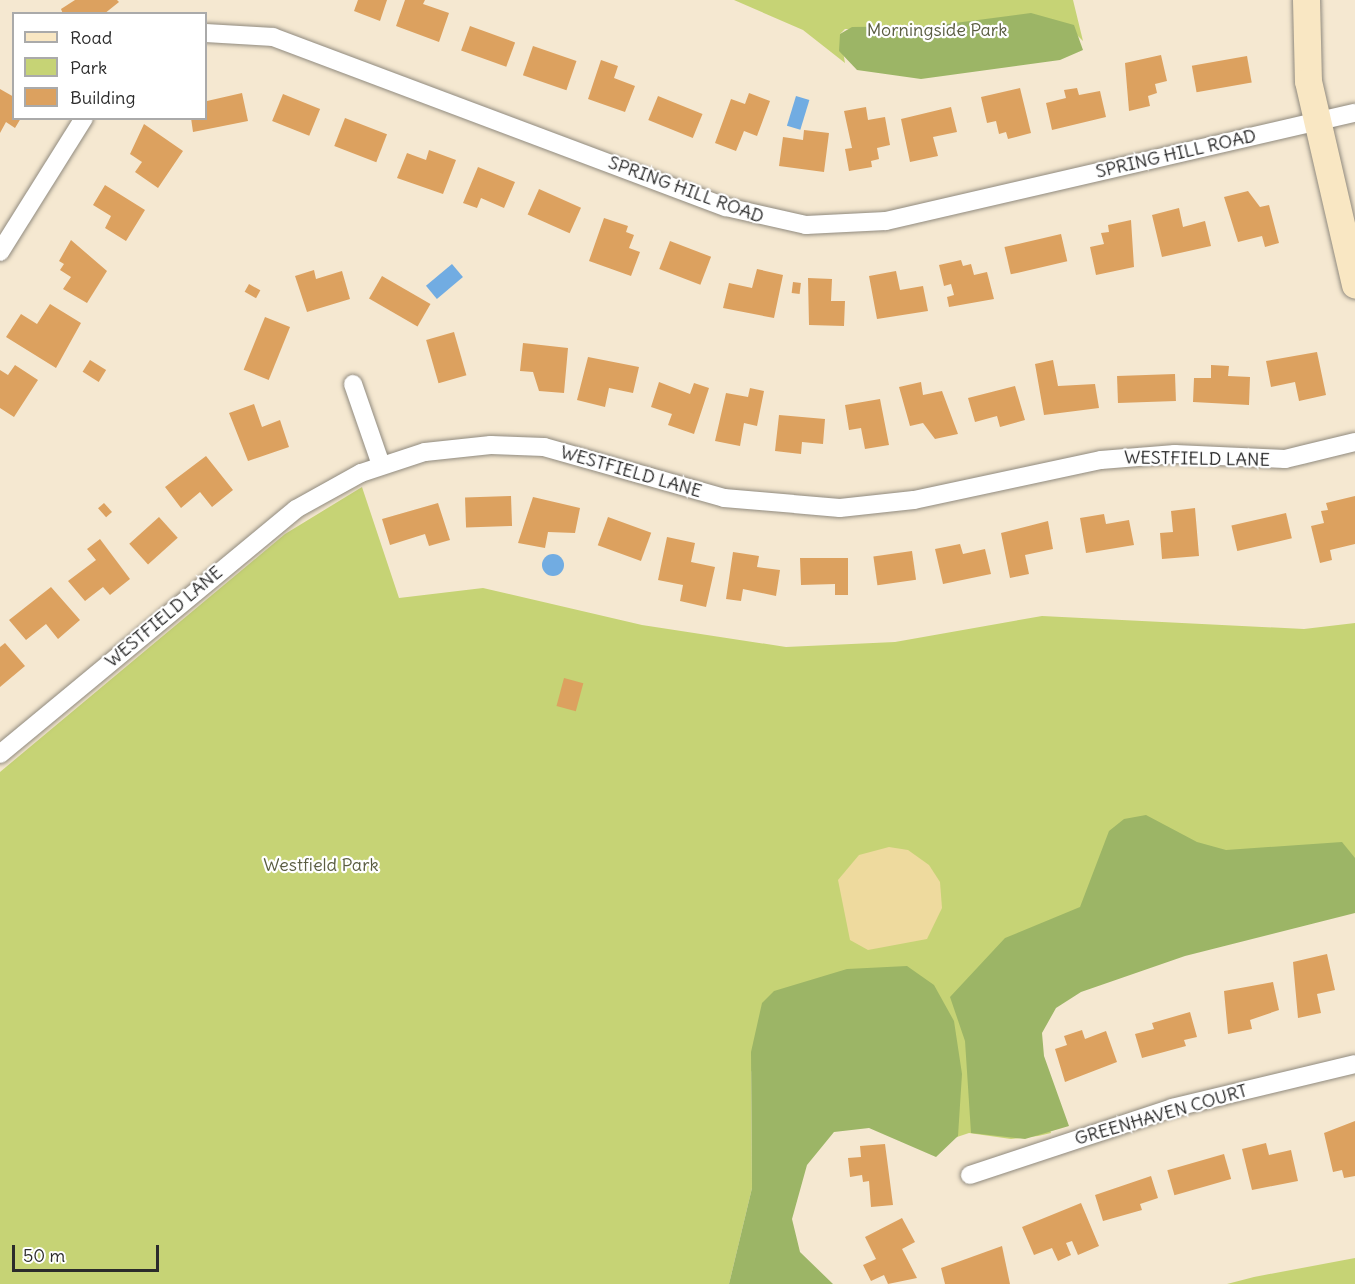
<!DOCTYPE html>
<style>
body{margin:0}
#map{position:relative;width:1355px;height:1284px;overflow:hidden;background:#f5e8d1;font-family:Delius,sans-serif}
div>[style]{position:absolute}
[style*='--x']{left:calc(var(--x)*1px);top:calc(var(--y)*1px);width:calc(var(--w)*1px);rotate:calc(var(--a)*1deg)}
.green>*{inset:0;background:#c6d375}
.forest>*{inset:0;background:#9cb566}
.sand>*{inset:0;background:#eeda9e}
.water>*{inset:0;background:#71ace2;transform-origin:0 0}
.round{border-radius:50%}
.building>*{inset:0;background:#dca15f;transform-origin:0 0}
.roads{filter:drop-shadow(0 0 2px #908a7e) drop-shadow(0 0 2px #908a7e)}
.street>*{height:18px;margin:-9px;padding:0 9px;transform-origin:9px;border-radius:9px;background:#fff}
.secondary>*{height:27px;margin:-13.5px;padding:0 13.5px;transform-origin:13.5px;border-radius:13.5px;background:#f9e7c3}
span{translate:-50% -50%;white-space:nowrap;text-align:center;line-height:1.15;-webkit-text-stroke:4.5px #fff;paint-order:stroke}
.park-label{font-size:18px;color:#5a5d41}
.street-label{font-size:18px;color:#2b2b2b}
.legend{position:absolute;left:12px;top:12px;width:195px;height:108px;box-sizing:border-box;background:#fff;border:2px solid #aaa;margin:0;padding:8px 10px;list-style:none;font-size:18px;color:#2b2b2b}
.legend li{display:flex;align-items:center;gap:12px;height:30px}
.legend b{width:30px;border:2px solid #aaa}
.scale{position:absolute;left:12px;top:1245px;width:147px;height:27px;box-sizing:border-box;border:3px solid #2b2b2b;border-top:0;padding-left:8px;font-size:18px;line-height:21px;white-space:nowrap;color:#2b2b2b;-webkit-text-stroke:4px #fff;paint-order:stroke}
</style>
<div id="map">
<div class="green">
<div style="clip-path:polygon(734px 0,1073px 0,1083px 41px,1071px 29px,845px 29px,840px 34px,845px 63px,803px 30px)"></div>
<div style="clip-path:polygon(362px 487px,399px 598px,483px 588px,642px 625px,786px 647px,895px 642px,1042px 616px,1304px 629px,1355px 623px,1355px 911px,1014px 991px,1051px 1133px,1038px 1136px,1011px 1139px,969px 1133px,951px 1139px,936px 1156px,751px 1071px,752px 1188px,729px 1284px,0 1284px,0 772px,285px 534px)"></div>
<div style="clip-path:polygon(1355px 1258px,1355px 1284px,1227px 1284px,1254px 1277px)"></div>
</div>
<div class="forest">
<div style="clip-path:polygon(1031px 13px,1074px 25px,1083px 50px,1060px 60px,921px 79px,857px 70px,839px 51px,840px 34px,852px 27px,932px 26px)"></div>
<div style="clip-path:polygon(1146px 815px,1197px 842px,1226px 850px,1342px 842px,1355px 858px,1355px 913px,1185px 956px,1081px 992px,1056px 1008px,1042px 1033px,1044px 1056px,1069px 1126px,1025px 1139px,971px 1133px,965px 1041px,950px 997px,1005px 938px,1080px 907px,1109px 831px,1124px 819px)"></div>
<div style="clip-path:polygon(907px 966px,934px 985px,954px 1021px,962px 1074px,958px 1136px,936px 1157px,869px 1128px,834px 1132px,807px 1165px,792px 1219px,800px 1252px,833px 1284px,729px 1284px,752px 1188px,751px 1052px,762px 1003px,774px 991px,847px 969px)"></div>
</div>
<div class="sand">
<div style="clip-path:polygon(889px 847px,908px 850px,929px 865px,940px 882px,942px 908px,927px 939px,868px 950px,850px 940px,838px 880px,859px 855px)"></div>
</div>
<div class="water">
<div style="left:796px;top:96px;width:14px;height:31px;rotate:17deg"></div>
<div style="left:452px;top:264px;width:17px;height:34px;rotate:50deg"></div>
<div class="round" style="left:542px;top:554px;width:22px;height:22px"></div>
</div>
<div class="building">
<div style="clip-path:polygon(75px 0,117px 0,119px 2px,104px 14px,63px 14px,61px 9px)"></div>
<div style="clip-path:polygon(358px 0,387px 0,380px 21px,354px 11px)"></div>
<div style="clip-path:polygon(405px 0,425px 0,423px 4px,449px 13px,439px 42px,396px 26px)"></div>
<div style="left:470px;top:26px;width:48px;height:26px;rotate:20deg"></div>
<div style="left:533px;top:46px;width:46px;height:31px;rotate:19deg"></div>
<div style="clip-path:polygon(1161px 55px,1167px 81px,1155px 84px,1157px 93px,1148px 96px,1150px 106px,1129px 111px,1125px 63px)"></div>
<div style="left:1247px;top:56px;width:27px;height:56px;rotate:80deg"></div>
<div style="clip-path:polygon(601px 60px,618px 66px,614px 78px,635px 86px,625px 112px,588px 99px)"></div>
<div style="clip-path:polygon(1020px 88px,1031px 133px,1008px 139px,1006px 132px,999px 134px,996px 121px,987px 123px,981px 97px)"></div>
<div style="clip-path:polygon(1077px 88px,1079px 95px,1100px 91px,1106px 117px,1052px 130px,1046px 103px,1066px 98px,1064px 90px)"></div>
<div style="clip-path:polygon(0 89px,14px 97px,14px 118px,21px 118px,15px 128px,6px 122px,0 133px)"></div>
<div style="clip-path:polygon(242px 93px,248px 121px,193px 132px,191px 118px,206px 118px,207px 101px)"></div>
<div style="clip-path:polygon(749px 93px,770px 101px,757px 136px,744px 131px,736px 151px,715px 143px,731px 99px,745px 104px)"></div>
<div style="left:283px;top:94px;width:40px;height:29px;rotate:22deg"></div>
<div style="left:658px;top:96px;width:48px;height:26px;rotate:22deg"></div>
<div style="clip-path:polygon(866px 107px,868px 120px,885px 117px,890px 145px,877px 148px,879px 159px,871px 161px,872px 167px,849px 171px,845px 149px,852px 148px,844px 111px)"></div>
<div style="clip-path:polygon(951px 107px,957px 132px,933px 137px,938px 156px,910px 162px,901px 119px)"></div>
<div style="left:345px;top:118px;width:45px;height:30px;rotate:21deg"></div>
<div style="clip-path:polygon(144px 124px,183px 151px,158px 188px,135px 172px,142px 162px,130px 154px)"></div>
<div style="clip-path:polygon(804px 130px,829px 133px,824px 172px,779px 166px,783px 137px,803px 140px)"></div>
<div style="clip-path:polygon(429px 150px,456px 160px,443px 194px,397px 178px,407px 153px,426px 160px)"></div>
<div style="clip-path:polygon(478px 167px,515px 182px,504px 208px,481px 198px,477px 208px,463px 203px)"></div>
<div style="clip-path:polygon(105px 185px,145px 210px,126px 241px,105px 228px,111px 216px,93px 205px)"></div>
<div style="left:539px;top:189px;width:46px;height:28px;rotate:24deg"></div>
<div style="clip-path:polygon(1248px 191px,1260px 207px,1269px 205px,1279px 243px,1265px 247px,1262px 236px,1238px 242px,1224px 197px)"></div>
<div style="clip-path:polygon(1179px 208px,1183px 227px,1205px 221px,1211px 246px,1162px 257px,1152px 215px)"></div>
<div style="clip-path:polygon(604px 218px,628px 226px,626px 232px,634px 235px,629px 248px,640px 252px,631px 276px,589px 261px)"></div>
<div style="clip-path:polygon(1131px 220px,1134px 267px,1096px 275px,1090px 247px,1104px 244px,1101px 233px,1109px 232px,1108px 225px)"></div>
<div style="left:1061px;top:234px;width:28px;height:58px;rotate:77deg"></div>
<div style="clip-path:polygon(71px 240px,107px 271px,87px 303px,63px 289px,71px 277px,60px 270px,64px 264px,59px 261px)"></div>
<div style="left:670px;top:241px;width:44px;height:30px;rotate:21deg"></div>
<div style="clip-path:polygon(961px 260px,963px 266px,971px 264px,974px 275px,987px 272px,994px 299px,949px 307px,947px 297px,954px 295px,951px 284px,944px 286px,939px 265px)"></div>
<div style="clip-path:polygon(757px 269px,783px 275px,774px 318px,723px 308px,729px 283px,752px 288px)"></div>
<div style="clip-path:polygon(314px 270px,316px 279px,342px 271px,350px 299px,307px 312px,295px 276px)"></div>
<div style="clip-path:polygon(896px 271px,900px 290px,923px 286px,928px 311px,877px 319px,869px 276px)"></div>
<div style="left:382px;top:276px;width:56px;height:26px;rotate:30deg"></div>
<div style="clip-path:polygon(808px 278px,832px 279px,831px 301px,845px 301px,844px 326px,809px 325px)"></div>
<div style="left:793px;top:282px;width:8px;height:11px;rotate:7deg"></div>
<div style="left:249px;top:284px;width:13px;height:9px;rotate:29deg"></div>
<div style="clip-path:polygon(50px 304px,81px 323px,56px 368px,6px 337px,21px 314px,37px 324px)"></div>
<div style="left:265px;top:317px;width:27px;height:57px;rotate:22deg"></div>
<div style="left:454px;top:332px;width:45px;height:29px;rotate:74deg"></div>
<div style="clip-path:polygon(523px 343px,568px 348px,564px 393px,539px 391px,533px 372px,520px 371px)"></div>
<div style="clip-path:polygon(1317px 352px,1326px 395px,1299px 401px,1295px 382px,1271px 387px,1266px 361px)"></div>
<div style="clip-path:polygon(588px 357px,639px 367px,633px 393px,609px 388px,605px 407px,577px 400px)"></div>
<div style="left:90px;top:360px;width:19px;height:14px;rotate:32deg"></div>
<div style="clip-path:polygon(1053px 360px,1058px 386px,1095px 384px,1099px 408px,1044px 415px,1035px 364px)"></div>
<div style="clip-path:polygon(15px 365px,38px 380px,14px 417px,0 408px,0 370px,8px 375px)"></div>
<div style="clip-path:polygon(1211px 365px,1229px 366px,1228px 376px,1250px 377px,1249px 405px,1193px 402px,1194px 378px,1211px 378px)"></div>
<div style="left:1175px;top:374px;width:27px;height:58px;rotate:88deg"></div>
<div style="clip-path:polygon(659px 382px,690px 394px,694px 383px,709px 388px,694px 434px,668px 425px,672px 414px,651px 407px)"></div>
<div style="clip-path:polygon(921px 382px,923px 395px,942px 391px,958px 434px,935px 439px,923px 423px,910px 426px,899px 387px)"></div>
<div style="clip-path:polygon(1015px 386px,1025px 420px,1000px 427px,997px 416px,975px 422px,968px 398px)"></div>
<div style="clip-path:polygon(750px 388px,764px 391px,757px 426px,744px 423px,740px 446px,715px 441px,726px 393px,748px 397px)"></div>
<div style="clip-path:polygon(880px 399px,889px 445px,865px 449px,861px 428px,849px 430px,845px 405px)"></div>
<div style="clip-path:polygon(254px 404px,262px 427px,280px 420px,289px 447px,248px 461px,229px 413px)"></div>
<div style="clip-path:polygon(779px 415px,825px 419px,823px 444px,802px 442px,801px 454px,775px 451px)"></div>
<div style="clip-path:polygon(206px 456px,233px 490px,212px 507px,200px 492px,181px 508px,165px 487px)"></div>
<div style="left:511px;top:496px;width:30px;height:46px;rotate:88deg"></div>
<div style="clip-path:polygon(1355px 496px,1355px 544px,1330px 550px,1332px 560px,1320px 563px,1311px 526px,1324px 523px,1321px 511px,1328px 510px,1326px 503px)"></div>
<div style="clip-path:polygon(533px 497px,580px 508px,575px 533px,548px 532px,545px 548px,518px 543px)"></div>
<div style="left:104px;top:503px;width:12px;height:8px;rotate:48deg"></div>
<div style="clip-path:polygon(438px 503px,450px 540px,429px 546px,425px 534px,390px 545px,382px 519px)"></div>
<div style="clip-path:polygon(1195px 508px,1199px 556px,1162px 559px,1160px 533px,1173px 532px,1171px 511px)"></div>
<div style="left:1286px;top:513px;width:26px;height:56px;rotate:77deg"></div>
<div style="clip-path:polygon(1104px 514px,1106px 524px,1129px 520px,1134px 545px,1086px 553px,1080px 518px)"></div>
<div style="left:159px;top:517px;width:28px;height:40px;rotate:48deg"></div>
<div style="left:608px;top:517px;width:46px;height:30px;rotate:20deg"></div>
<div style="clip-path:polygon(1048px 521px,1053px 549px,1025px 555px,1029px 574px,1010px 578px,1001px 533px)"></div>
<div style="clip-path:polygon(667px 537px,695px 543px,691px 562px,715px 567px,706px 607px,680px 601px,683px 585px,658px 580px)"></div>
<div style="clip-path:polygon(100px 539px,130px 579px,110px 595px,103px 587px,85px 601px,68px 581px,96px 560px,87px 549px)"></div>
<div style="clip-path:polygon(960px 544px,963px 554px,985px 549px,991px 574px,943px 584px,935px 549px)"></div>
<div style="left:912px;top:551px;width:29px;height:39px;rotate:82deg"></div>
<div style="clip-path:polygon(733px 552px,759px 556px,757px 567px,780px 570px,776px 596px,743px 589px,741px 601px,726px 599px)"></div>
<div style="clip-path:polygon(800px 558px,848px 558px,848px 595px,835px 595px,835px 584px,801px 585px)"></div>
<div style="clip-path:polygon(51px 587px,80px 620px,58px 639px,46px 624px,26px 640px,9px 620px)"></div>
<div style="clip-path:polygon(5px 643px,25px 666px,0 687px,0 647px)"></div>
<div style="left:564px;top:678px;width:20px;height:29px;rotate:15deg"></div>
<div style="clip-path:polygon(1327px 954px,1335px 990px,1317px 994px,1321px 1013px,1298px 1018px,1293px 962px)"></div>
<div style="clip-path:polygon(1273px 982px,1279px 1010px,1250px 1020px,1252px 1029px,1228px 1034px,1224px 991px)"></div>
<div style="clip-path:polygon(1190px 1012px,1197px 1037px,1184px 1040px,1186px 1046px,1142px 1058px,1135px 1034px,1154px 1029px,1152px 1023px)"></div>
<div style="clip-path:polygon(1082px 1030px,1085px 1039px,1106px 1031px,1117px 1062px,1065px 1082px,1055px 1049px,1067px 1045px,1064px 1036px)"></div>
<div style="clip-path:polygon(1355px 1121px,1355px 1176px,1344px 1178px,1342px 1170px,1333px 1172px,1324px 1133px)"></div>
<div style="clip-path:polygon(1266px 1143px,1269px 1155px,1291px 1150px,1298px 1181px,1252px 1190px,1242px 1149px)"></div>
<div style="clip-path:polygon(885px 1144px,893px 1205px,871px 1207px,869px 1181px,863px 1182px,862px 1175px,850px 1177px,848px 1158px,861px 1157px,860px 1146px)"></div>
<div style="left:1224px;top:1154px;width:26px;height:59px;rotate:74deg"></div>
<div style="clip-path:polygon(1151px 1176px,1158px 1198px,1140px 1204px,1142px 1210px,1103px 1221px,1095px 1195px)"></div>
<div style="clip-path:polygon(1081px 1203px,1099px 1246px,1078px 1255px,1072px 1241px,1066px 1243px,1071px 1255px,1058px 1261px,1052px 1248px,1034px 1255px,1022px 1227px)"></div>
<div style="clip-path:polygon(902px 1218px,915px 1242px,902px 1249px,917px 1278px,888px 1284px,884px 1275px,871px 1281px,863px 1265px,876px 1259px,865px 1237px)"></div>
<div style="clip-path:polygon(1002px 1246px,1010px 1284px,945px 1284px,941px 1268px)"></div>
</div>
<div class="roads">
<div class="street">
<div style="--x:206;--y:33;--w:67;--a:3.4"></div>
<div style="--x:273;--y:37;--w:484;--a:20.6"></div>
<div style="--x:726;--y:207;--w:82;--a:12.7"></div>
<div style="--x:806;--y:225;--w:80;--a:-2.9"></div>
<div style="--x:886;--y:221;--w:481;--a:-13"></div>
<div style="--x:0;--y:252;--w:158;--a:-57.9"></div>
<div style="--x:353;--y:384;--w:86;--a:70.9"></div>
<div style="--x:0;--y:754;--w:384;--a:-39.6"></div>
<div style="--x:296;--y:509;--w:74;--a:-29"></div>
<div style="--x:361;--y:473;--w:67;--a:-18.2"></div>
<div style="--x:425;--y:452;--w:66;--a:-6.1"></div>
<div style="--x:491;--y:445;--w:53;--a:2.2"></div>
<div style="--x:544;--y:447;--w:187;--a:15.8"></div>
<div style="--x:724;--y:498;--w:116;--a:4.9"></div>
<div style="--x:840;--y:508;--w:74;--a:-6.2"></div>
<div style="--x:914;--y:500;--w:191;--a:-12.1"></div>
<div style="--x:1101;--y:460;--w:74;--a:-4.6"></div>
<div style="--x:1175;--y:454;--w:110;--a:2.6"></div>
<div style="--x:1285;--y:459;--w:72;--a:-13.7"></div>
<div style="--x:970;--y:1175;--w:213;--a:-18.3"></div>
<div style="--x:1172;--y:1108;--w:188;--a:-13.5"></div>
</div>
<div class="secondary">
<div style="--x:1306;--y:0;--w:81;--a:88.6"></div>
<div style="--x:1308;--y:81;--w:209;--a:77"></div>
</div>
</div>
<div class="park-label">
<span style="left:937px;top:30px">Morningside Park</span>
<span style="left:321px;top:865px">Westfield Park</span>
</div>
<div class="street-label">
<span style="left:1176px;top:154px;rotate:-13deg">SPRING HILL ROAD</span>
<span style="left:686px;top:190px;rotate:20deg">SPRING HILL ROAD</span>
<span style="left:1197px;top:459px;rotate:1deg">WESTFIELD LANE</span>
<span style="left:631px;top:472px;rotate:16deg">WESTFIELD LANE</span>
<span style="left:164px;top:617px;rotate:-40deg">WESTFIELD LANE</span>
<span style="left:1161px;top:1115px;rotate:-16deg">GREENHAVEN COURT</span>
</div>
<ul class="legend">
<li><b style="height:8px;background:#f9e7c3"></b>Road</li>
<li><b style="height:16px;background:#c6d375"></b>Park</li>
<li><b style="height:16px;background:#dca15f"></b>Building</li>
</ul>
<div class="scale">50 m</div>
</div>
